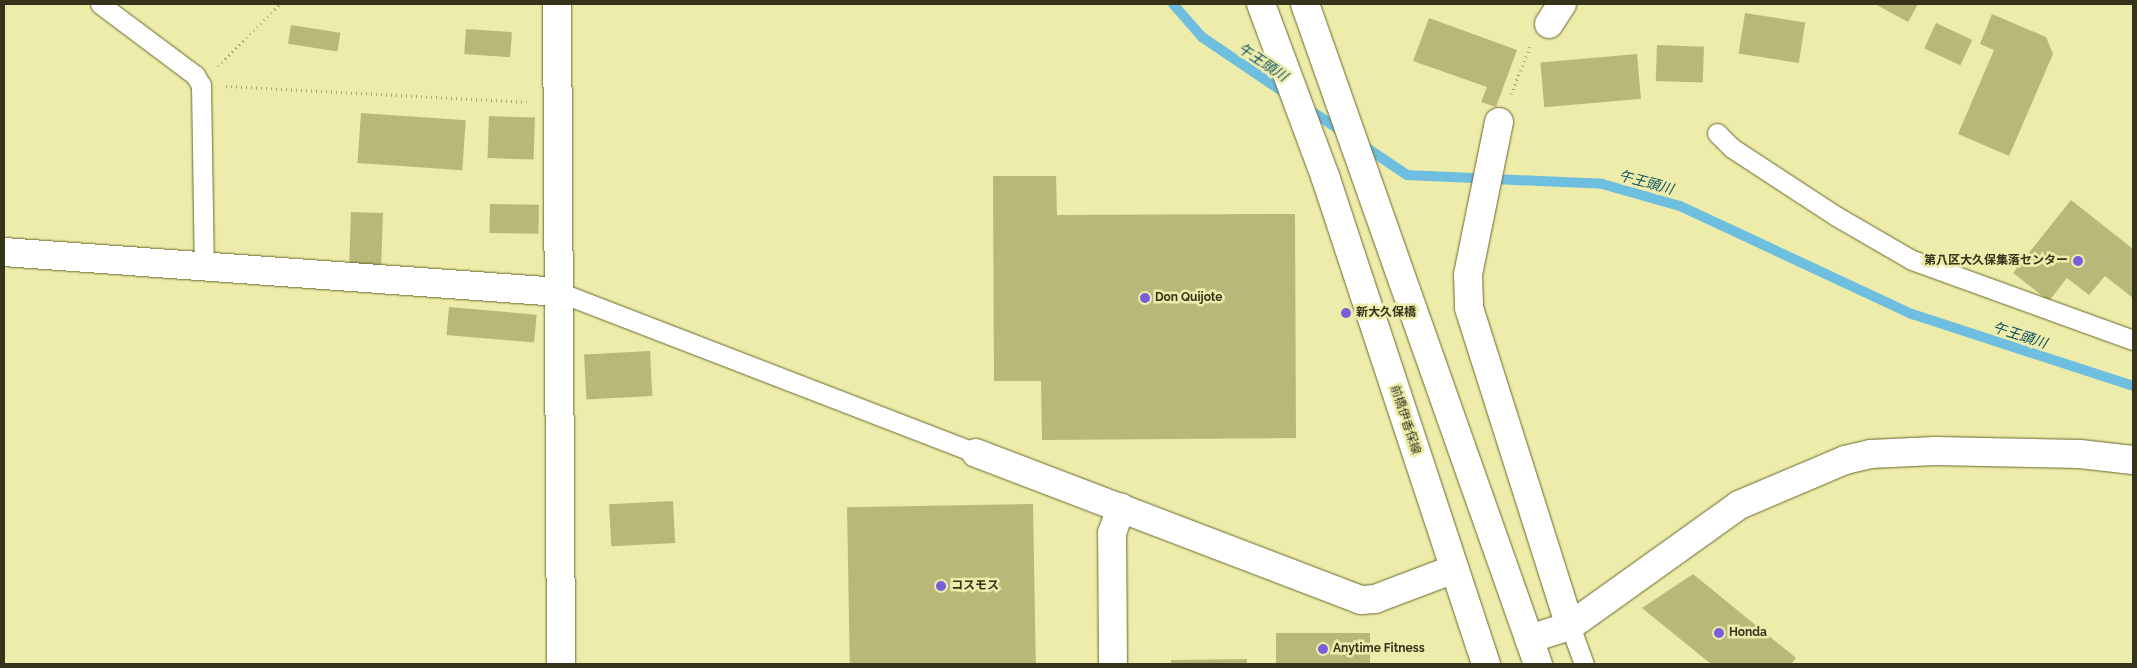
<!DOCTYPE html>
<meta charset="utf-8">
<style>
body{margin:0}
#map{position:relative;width:2137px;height:668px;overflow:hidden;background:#edecab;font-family:Raleway,"Noto Sans JP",sans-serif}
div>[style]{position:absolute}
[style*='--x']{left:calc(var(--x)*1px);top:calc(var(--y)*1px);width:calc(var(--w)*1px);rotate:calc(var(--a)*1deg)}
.stream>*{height:10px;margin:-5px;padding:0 5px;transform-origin:5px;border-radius:5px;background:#6ebee0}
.building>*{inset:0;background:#b9b879;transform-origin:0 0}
.path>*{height:3px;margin-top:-1.5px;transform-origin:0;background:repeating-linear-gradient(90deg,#a6a573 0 1px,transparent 0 5px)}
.roads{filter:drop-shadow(0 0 1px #69672a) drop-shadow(0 0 1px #69672a)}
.service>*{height:19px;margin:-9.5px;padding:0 9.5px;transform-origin:9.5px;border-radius:9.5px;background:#fff}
.minor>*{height:28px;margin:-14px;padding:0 14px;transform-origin:14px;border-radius:14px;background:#fff}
.tertiary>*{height:28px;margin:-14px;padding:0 14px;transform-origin:14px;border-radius:14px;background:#fff}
.primary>*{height:28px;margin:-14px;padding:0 14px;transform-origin:14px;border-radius:14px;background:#fff}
.dots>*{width:14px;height:14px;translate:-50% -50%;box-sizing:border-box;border:2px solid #edecab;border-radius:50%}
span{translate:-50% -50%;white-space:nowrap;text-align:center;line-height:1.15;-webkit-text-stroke:5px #edecab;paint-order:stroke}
.poi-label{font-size:12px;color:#35341a;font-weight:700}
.right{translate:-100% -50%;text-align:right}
.left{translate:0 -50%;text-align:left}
.street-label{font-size:12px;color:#35341a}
.water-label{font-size:14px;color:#044c63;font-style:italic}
.frame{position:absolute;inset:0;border:5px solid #35341a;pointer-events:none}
</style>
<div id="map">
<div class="stream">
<div style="--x:1173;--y:4;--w:44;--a:48.7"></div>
<div style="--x:1202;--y:37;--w:105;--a:34.1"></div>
<div style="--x:1305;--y:107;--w:45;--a:33.3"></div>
<div style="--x:1361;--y:144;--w:55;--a:34"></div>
<div style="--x:1407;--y:175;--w:195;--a:2.6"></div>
<div style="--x:1602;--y:184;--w:81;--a:15.8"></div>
<div style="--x:1680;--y:206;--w:256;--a:25"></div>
<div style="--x:1912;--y:314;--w:232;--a:18"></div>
</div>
<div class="building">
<div style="clip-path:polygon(1875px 4px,1918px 4px,1908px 22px)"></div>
<div style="left:1745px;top:13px;width:61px;height:41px;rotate:9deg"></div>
<div style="clip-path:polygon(1992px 14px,2046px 37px,2053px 54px,2009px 156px,1958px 134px,1994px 50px,1980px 44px)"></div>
<div style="clip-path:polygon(1429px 18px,1517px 50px,1496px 107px,1481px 102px,1487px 87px,1413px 61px)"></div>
<div style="left:1936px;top:23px;width:40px;height:28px;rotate:25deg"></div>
<div style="left:291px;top:25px;width:50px;height:19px;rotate:9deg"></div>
<div style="left:466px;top:29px;width:46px;height:25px;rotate:4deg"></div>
<div style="left:1657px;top:45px;width:47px;height:36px;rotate:2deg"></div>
<div style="left:1637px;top:54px;width:45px;height:97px;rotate:85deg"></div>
<div style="left:361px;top:113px;width:105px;height:50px;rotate:4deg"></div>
<div style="left:489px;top:116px;width:46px;height:42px;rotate:2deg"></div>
<div style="clip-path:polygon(993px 176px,1056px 176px,1057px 215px,1295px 214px,1296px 438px,1042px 440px,1041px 381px,994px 381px)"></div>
<div style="clip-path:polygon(2071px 200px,2133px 249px,2133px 298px,2105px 276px,2089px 295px,2067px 278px,2049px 301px,2013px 273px)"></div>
<div style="left:490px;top:204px;width:49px;height:29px;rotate:1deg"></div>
<div style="left:351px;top:212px;width:32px;height:53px;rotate:2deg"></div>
<div style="left:449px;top:307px;width:88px;height:28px;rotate:5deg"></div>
<div style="left:650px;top:351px;width:45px;height:66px;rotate:87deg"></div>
<div style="left:673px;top:501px;width:42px;height:64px;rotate:87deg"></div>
<div style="left:1033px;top:504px;width:160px;height:186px;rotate:89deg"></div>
<div style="clip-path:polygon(1693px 574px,1796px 658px,1791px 664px,1711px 664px,1642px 608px)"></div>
<div style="left:1276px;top:633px;width:94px;height:31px"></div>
<div style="clip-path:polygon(1247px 659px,1247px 664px,1171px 664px,1171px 660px)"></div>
</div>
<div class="path">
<div style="--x:218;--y:66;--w:88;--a:-45"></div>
<div style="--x:226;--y:86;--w:301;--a:3"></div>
<div style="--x:1511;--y:94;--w:51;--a:-68"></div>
</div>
<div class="roads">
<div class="service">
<div style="--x:100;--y:4;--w:119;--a:36.8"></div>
<div style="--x:195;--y:75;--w:12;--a:59"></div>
<div style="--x:201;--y:85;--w:182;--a:89.1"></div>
<div style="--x:1717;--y:133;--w:21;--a:45"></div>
<div style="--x:1732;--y:148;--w:124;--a:33.2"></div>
<div style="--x:1836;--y:216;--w:88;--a:30.1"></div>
<div style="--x:1912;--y:260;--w:235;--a:19.9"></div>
<div style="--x:559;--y:292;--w:447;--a:21.1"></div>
<div style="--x:1570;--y:626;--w:40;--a:69.8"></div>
</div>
<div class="minor">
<div style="--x:557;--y:4;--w:660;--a:89.65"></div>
<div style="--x:1549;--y:24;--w:24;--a:-57"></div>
<div style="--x:1499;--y:122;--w:156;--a:101.5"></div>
<div style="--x:1468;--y:275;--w:33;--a:88"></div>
<div style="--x:1469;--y:308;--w:334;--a:72.4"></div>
<div style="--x:4;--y:252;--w:556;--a:4.12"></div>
<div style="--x:1529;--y:639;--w:43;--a:-17.6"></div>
<div style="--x:1570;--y:626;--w:208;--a:-35.6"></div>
<div style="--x:1739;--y:505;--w:115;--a:-23"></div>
<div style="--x:1845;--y:460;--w:26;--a:-13"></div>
<div style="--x:1870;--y:454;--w:65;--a:-2.6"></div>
<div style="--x:1935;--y:451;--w:145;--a:1.2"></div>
<div style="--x:2080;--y:454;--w:53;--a:6.5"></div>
<div style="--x:1113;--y:664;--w:131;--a:-90.4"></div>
<div style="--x:1112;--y:533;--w:27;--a:-70"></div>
</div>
<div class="tertiary">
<div style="--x:976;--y:453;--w:412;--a:20.9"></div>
<div style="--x:1361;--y:600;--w:14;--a:-4"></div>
<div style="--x:1375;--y:599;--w:85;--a:-20.8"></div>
</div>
<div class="primary">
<div style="--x:1261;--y:4;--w:184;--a:69.6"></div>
<div style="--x:1325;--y:176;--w:514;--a:71.74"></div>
<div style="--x:1305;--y:4;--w:700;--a:70.56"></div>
</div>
</div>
<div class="dots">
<div style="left:2078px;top:261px;background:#755fda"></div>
<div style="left:1145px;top:298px;background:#755fda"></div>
<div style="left:1346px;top:313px;background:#755fda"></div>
<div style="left:941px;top:586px;background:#755fda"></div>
<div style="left:1719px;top:633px;background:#755fda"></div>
<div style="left:1323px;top:649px;background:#755fda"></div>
</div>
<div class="poi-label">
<span class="right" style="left:2068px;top:261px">第八区大久保集落センター</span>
<span class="left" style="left:1155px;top:298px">Don Quijote</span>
<span class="left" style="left:1356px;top:313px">新大久保橋</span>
<span class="left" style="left:951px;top:586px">コスモス</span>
<span class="left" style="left:1729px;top:633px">Honda</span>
<span class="left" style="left:1333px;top:649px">Anytime Fitness</span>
</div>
<div class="street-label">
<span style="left:1405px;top:420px;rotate:72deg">前橋伊香保線</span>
</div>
<div class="water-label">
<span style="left:1263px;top:62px;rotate:34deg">午王頭川</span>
<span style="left:1646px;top:182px;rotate:15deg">午王頭川</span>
<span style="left:2020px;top:335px;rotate:18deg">午王頭川</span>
</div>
<div class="frame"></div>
</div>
